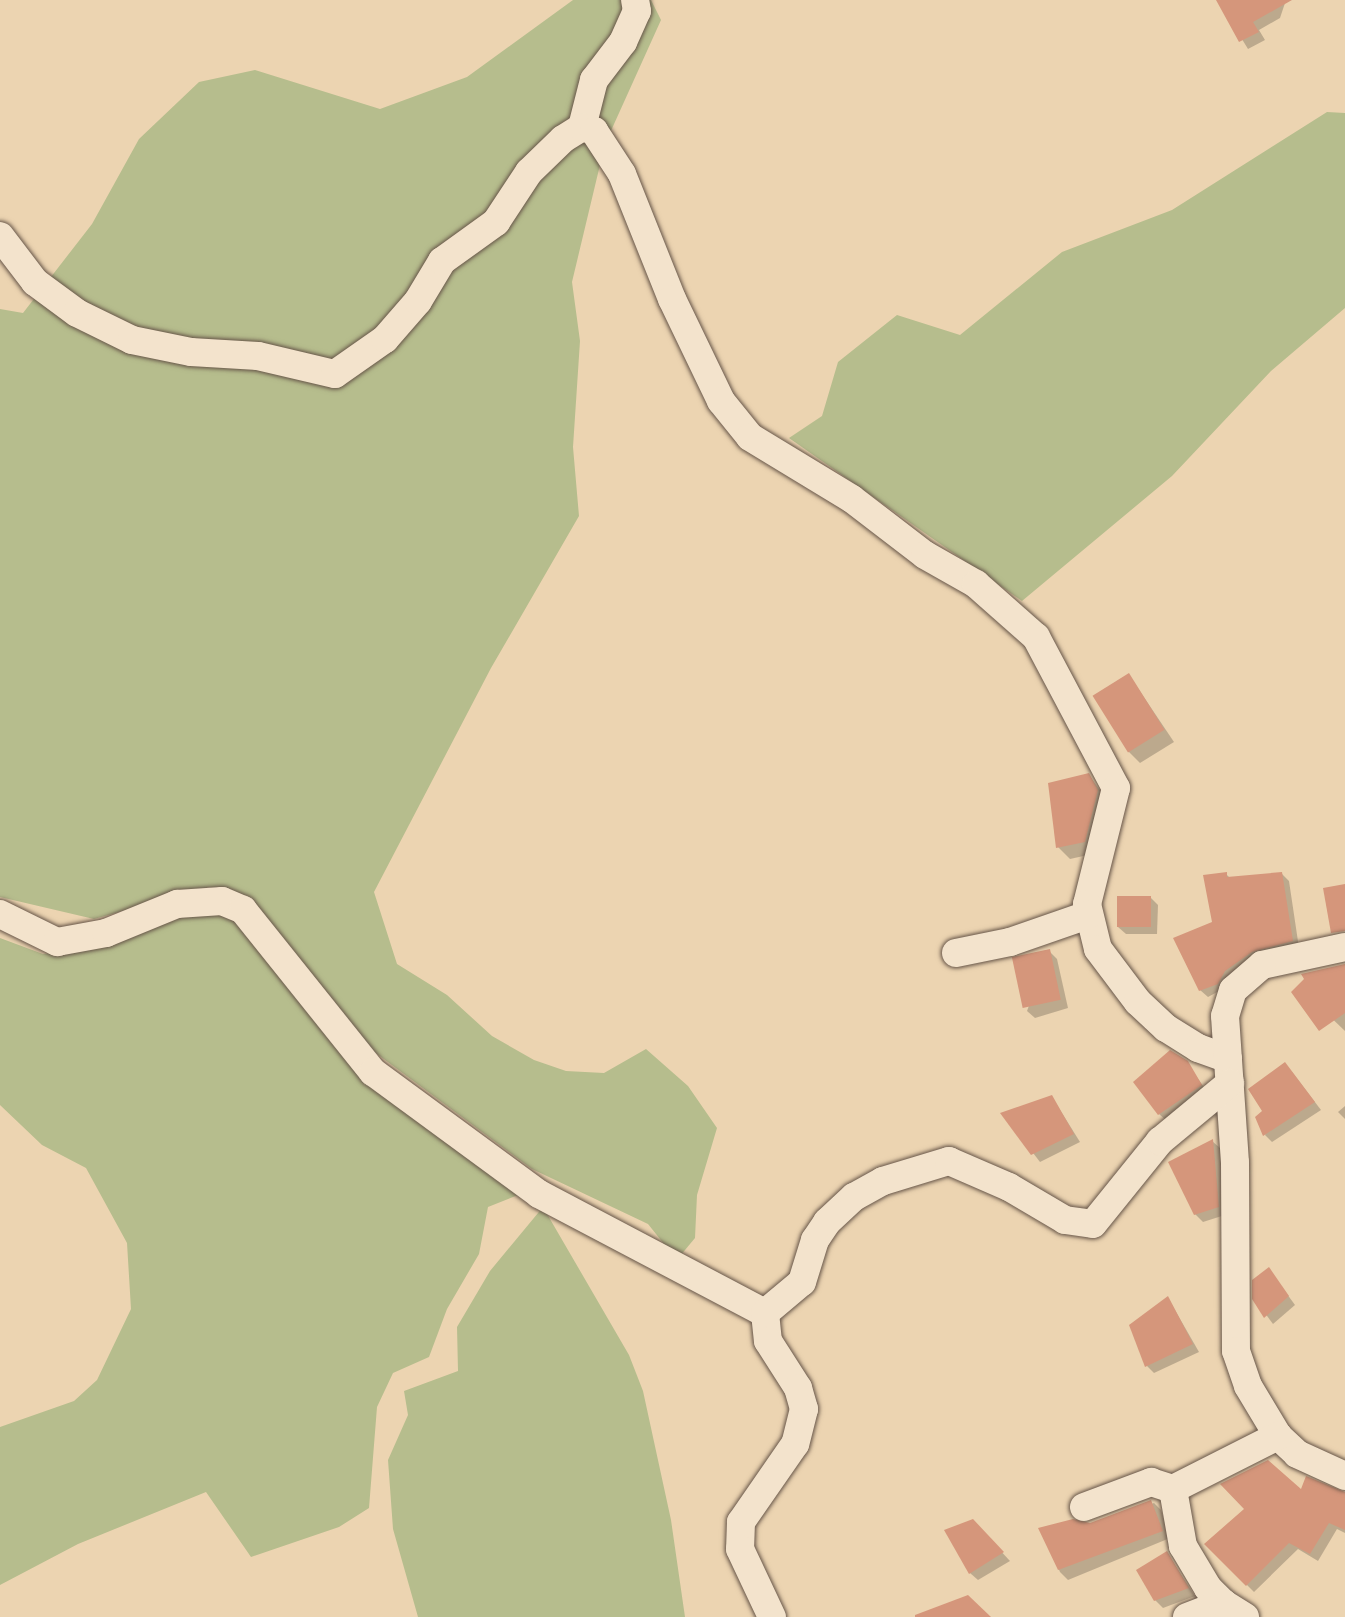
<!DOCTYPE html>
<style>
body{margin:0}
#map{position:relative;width:1345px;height:1617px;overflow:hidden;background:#ecd4b1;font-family:"IM FELL Double Pica",serif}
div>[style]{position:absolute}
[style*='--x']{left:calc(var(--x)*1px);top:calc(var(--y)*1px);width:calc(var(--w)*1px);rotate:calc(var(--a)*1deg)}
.green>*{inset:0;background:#b6bd8d}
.shadow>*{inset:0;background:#0003}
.building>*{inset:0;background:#d5967b;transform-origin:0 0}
.roads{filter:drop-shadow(0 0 2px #665548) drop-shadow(0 0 2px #665548)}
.minor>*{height:28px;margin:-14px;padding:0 14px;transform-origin:14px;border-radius:14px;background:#f3e3cc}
span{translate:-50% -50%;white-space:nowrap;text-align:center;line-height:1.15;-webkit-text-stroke:5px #f3e3cc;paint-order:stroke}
</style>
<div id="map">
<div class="green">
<div style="clip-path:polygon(573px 0,651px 0,661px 20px,605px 144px,572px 282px,580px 341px,573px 447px,579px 516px,491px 668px,374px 892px,397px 964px,447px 995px,492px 1036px,534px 1060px,566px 1071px,604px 1073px,646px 1049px,688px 1086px,717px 1128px,697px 1195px,695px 1238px,680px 1256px,668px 1249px,648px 1224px,532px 1169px,361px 1042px,242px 898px,209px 887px,94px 919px,0 897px,0 309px,23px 313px,92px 224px,139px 139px,199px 82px,255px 70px,380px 109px,467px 77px)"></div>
<div style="clip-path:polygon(1327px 112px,1345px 113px,1345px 308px,1271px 371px,1172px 476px,1022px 601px,789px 438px,822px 416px,838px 362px,897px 315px,960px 335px,1062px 252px,1172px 210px)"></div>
<div style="clip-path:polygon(196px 911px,236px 912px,313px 1006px,342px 1056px,523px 1193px,488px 1207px,479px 1254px,447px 1309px,429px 1357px,393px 1373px,377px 1407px,369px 1508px,339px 1527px,251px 1557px,206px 1492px,78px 1544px,0 1585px,0 1427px,74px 1401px,97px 1380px,131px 1309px,127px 1243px,86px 1168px,42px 1145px,0 1105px,0 938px,43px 954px,109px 946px)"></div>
<div style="clip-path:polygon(543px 1207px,629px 1355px,643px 1391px,671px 1520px,685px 1617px,418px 1617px,393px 1529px,388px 1460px,408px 1415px,404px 1391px,458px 1371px,457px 1327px,490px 1271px)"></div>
</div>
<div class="shadow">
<div style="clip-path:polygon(1218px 0,1283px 0,1285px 3px,1280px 18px,1259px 30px,1265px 40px,1248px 49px)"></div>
<div style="clip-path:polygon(1129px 675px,1174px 742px,1140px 763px,1128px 751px)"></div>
<div style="clip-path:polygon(1089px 775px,1109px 803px,1097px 853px,1070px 859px,1058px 847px)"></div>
<div style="clip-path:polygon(1226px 874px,1231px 879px,1282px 874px,1289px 881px,1299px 948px,1208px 997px,1200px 990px)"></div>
<div style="clip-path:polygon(1150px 897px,1158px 905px,1157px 934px,1126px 934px,1118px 927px)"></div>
<div style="clip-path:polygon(1049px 951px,1057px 959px,1068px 1008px,1035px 1018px,1027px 1011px)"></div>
<div style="clip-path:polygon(1345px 965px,1345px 1031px,1299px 987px)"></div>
<div style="clip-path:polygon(1187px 1063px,1208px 1093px,1167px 1121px,1159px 1114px)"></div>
<div style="clip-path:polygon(1292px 1072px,1321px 1110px,1272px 1142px,1265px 1135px)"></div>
<div style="clip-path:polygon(1052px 1097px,1080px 1142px,1040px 1162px,1003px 1114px)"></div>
<div style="clip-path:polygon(1345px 1106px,1345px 1119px,1338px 1112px)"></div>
<div style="clip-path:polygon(1212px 1141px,1220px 1148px,1225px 1215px,1203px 1222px,1195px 1214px)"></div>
<div style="clip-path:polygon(1269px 1269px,1295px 1305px,1273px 1324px,1254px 1298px)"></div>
<div style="clip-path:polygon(1168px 1298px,1199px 1352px,1154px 1373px,1147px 1366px)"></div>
<div style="clip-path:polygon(1302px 1492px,1345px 1494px,1345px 1533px,1337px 1529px,1318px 1561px,1298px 1549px,1254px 1592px,1206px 1544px,1247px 1509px)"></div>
<div style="clip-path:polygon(1154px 1503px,1161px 1510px,1170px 1538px,1068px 1580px,1060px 1572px,1041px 1529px,1089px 1525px)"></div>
<div style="clip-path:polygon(973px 1521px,1010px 1561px,978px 1580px,970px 1573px)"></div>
<div style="clip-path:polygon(1167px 1553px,1195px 1596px,1163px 1608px,1155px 1600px)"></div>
</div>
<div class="building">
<div style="clip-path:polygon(1216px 0,1292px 0,1253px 22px,1259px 32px,1239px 42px)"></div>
<div style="left:1129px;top:673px;width:67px;height:43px;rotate:58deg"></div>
<div style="clip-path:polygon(1089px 773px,1098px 790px,1085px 842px,1056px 848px,1048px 783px)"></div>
<div style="clip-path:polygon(1227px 872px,1227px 877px,1282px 872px,1293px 941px,1252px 952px,1225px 971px,1218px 984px,1199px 991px,1173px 938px,1212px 922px,1203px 875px)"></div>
<div style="clip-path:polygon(1345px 884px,1345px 931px,1331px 933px,1323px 888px)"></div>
<div style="left:1117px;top:896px;width:34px;height:31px"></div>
<div style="left:1050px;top:949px;width:52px;height:39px;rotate:78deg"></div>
<div style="clip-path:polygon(1345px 964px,1345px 1013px,1319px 1031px,1291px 992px,1304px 979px,1301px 974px)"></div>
<div style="clip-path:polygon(1170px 1050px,1188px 1061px,1202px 1085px,1158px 1115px,1133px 1082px)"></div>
<div style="clip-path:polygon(1285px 1062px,1315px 1102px,1263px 1136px,1255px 1117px,1262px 1111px,1248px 1089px)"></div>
<div style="clip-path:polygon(1052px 1095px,1074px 1134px,1031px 1155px,1000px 1113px)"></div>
<div style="clip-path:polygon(1213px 1139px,1219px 1207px,1194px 1215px,1168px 1162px)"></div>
<div style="clip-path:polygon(1269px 1267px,1289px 1296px,1264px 1318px,1252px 1299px,1252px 1280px)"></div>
<div style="clip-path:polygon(1168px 1296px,1193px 1344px,1145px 1367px,1129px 1325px)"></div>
<div style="clip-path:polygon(1268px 1460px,1301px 1489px,1306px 1476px,1345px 1492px,1345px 1530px,1329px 1523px,1310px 1554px,1289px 1543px,1246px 1586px,1204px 1544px,1244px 1509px,1220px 1484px)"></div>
<div style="clip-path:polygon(1151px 1500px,1163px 1531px,1058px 1570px,1038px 1528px,1073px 1519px,1090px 1523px)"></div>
<div style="clip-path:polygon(973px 1519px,1004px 1552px,969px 1574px,944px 1530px)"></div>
<div style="clip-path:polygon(1167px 1551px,1189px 1588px,1154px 1601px,1136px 1570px)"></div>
<div style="clip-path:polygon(968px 1595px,991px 1617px,915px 1617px,915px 1615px)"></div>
</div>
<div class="roads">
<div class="minor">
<div style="--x:582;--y:127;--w:49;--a:-75.7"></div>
<div style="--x:594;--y:80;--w:48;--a:-52.7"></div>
<div style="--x:623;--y:42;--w:34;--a:-66"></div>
<div style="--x:637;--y:11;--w:11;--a:-100"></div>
<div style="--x:0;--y:236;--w:58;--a:52.7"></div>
<div style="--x:35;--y:282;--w:52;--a:36.4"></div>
<div style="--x:77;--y:313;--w:61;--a:26.1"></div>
<div style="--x:132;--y:340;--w:60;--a:11.5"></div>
<div style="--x:191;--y:352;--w:67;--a:3.4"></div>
<div style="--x:258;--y:356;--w:79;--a:13.2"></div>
<div style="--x:335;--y:374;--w:61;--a:-35"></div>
<div style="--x:385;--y:339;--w:50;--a:-49"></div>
<div style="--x:418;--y:301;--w:47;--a:-59"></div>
<div style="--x:442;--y:261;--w:67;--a:-35.8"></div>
<div style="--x:496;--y:222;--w:60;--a:-56.6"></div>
<div style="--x:529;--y:172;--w:47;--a:-44.1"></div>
<div style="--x:563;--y:139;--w:22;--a:-32"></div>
<div style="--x:582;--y:127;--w:13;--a:18"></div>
<div style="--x:594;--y:131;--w:51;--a:56.9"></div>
<div style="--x:622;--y:174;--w:135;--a:68.2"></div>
<div style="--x:672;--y:299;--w:113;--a:64.3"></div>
<div style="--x:721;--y:401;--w:46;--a:51.1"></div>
<div style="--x:750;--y:437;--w:119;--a:31.3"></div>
<div style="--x:852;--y:499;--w:92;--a:37.5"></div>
<div style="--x:925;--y:555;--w:59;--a:29.6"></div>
<div style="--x:976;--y:584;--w:80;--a:41.5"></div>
<div style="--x:1036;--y:637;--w:171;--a:62.1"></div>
<div style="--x:1116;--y:788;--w:120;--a:104"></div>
<div style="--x:1087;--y:904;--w:46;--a:76.3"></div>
<div style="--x:1098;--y:949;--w:66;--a:53"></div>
<div style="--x:1138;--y:1002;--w:38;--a:43"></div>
<div style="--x:1166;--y:1028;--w:38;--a:32"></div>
<div style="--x:1198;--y:1048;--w:32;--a:20"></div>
<div style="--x:0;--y:914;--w:64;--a:26.2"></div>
<div style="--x:57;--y:942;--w:50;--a:-10.4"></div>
<div style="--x:106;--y:933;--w:77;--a:-22.2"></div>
<div style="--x:177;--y:904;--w:45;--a:-3.8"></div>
<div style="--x:222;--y:901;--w:23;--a:23"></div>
<div style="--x:243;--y:910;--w:208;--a:51.3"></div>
<div style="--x:373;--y:1072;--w:206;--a:36.3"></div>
<div style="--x:539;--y:1194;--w:255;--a:27.8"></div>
<div style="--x:765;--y:1313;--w:28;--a:84"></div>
<div style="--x:768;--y:1341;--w:56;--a:57.4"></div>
<div style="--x:798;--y:1388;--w:22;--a:74"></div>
<div style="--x:804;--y:1409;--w:36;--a:104"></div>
<div style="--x:795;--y:1444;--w:95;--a:124.7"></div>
<div style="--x:741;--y:1522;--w:27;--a:92"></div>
<div style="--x:740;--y:1549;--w:75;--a:64.8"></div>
<div style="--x:1345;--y:947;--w:85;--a:167.8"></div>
<div style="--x:1262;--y:965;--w:38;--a:139"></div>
<div style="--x:1233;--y:990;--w:27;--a:107"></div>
<div style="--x:1225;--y:1016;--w:147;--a:86.1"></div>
<div style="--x:1235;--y:1163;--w:188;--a:89.7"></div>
<div style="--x:1236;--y:1351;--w:37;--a:71"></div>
<div style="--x:1248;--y:1386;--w:58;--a:59"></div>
<div style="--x:1278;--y:1436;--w:26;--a:43"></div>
<div style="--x:1297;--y:1454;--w:53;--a:24.6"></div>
<div style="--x:956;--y:953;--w:55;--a:-11.5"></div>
<div style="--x:1010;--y:942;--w:83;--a:-19.1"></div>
<div style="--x:765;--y:1313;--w:48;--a:-40"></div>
<div style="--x:802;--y:1282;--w:44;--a:-72.8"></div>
<div style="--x:815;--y:1240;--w:22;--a:-56"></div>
<div style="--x:827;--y:1222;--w:37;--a:-43"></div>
<div style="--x:854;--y:1197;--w:33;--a:-29"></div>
<div style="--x:883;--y:1181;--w:69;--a:-16.9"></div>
<div style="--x:949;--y:1161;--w:65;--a:23.4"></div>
<div style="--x:1009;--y:1187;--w:65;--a:30.5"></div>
<div style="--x:1065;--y:1220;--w:28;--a:8"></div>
<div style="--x:1093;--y:1224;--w:107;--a:-51.1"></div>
<div style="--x:1160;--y:1141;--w:91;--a:-39.6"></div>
<div style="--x:1084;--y:1507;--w:72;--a:-20.5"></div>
<div style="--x:1151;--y:1482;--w:23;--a:18"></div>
<div style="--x:1223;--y:1603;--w:21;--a:-135"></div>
<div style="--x:1208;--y:1588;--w:49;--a:-120.8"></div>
<div style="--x:1183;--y:1546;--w:58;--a:-100"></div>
<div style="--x:1173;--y:1489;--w:118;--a:-26.8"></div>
<div style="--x:1187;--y:1617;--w:39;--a:-21"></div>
<div style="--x:1223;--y:1603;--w:26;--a:32"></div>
</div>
</div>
</div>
